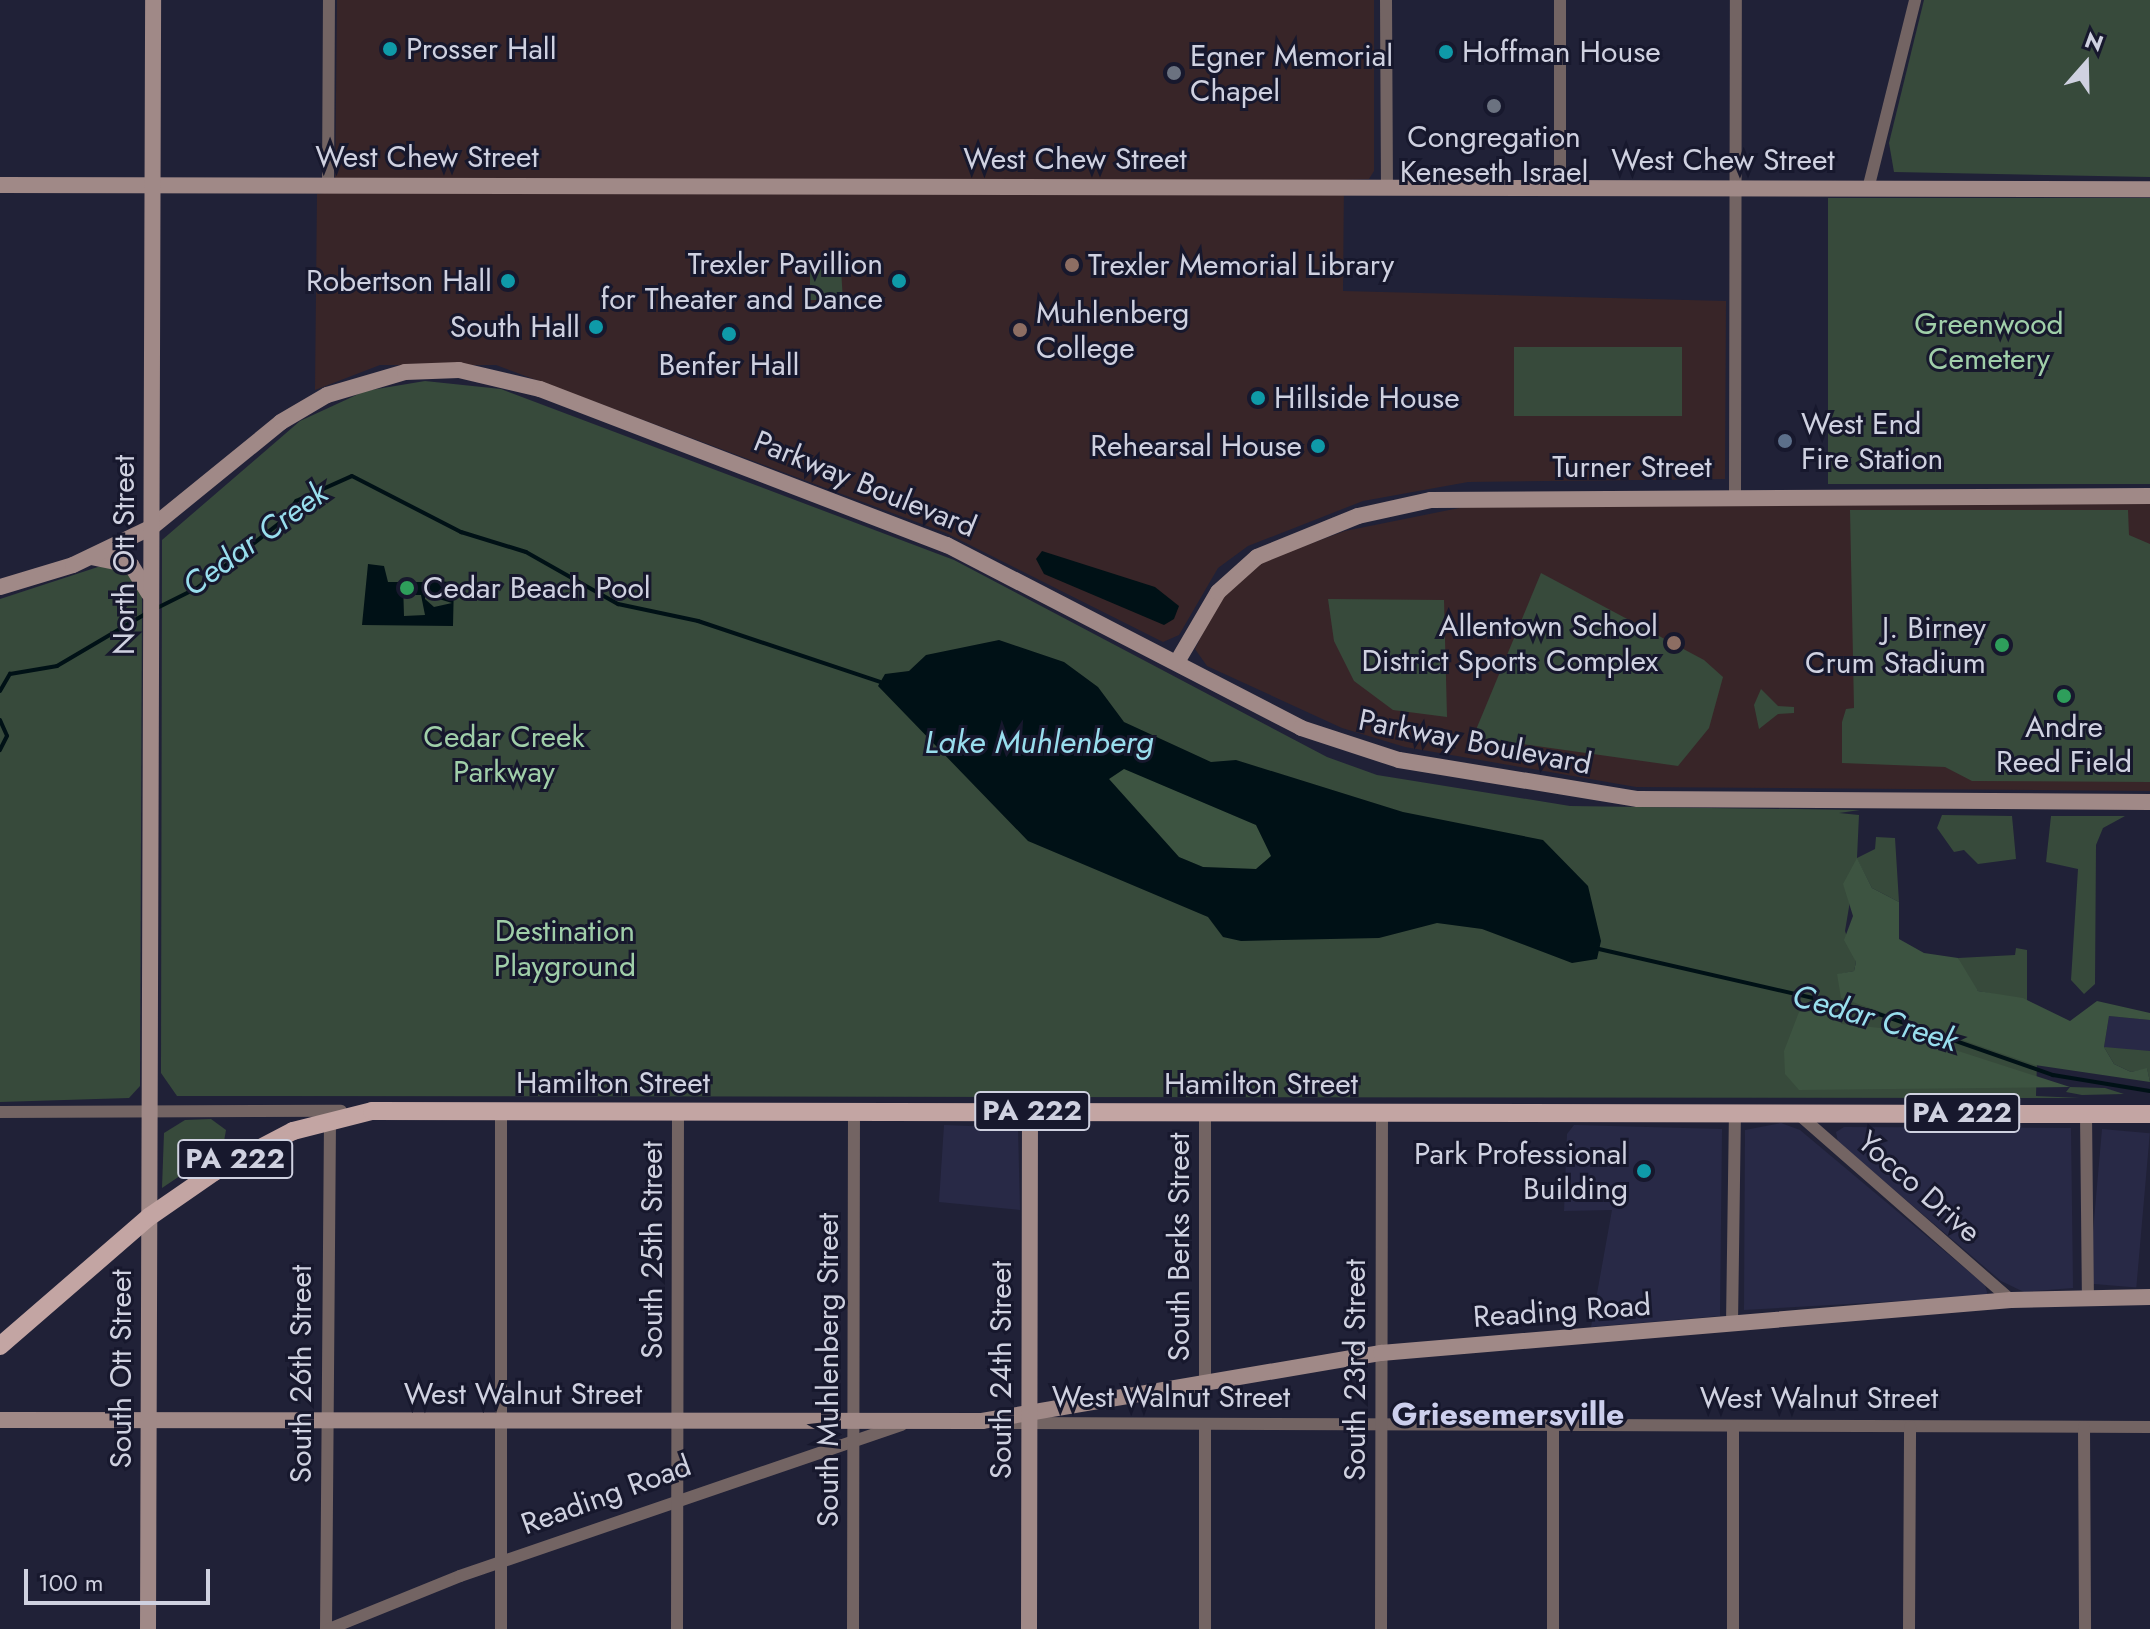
<!DOCTYPE html>
<style>
body{margin:0}
#map{position:relative;width:2150px;height:1629px;overflow:hidden;background:#202137;font-family:Jost,sans-serif}
div>[style]{position:absolute}
[style*='--x']{left:calc(var(--x)*1px);top:calc(var(--y)*1px);width:calc(var(--w)*1px);rotate:calc(var(--a)*1deg)}
.built>*{inset:0;background:#282946;transform-origin:0 0}
.education>*{inset:0;background:#382528}
.green>*{inset:0;background:#374a3b;transform-origin:0 0}
.forest>*{inset:0;background:#3d5441}
.water>*{inset:0;background:#001116}
.stream>*{height:4px;margin:-2px;padding:0 2px;transform-origin:2px;border-radius:2px;background:#001116}
.street>*{height:12px;margin:-6px;padding:0 6px;transform-origin:6px;border-radius:6px;background:#736463}
.secondary>*{height:16px;margin:-8px;padding:0 8px;transform-origin:8px;border-radius:8px;background:#a08987}
.primary>*{height:18px;margin:-9px;padding:0 9px;transform-origin:9px;border-radius:9px;background:#c3a5a3}
.dots>*{width:22px;height:22px;translate:-50% -50%;box-sizing:border-box;border:4px solid #17182d;border-radius:50%}
span{translate:-50% -50%;white-space:nowrap;text-align:center;line-height:1.15;-webkit-text-stroke:6px #17182d;paint-order:stroke}
.shield-label span{padding:2px 6px;background:#17182d;border:2px solid;border-radius:6px;-webkit-text-stroke-width:0}
.shield-label{font-size:28px;color:#cfd1e0;font-weight:700}
.poi-label{font-size:30px;color:#cfd1e0}
.left{translate:0 -50%;text-align:left}
.right{translate:-100% -50%;text-align:right}
.street-label{font-size:30px;color:#cfd1e0}
.park-label{font-size:30px;color:#a0cfa9}
.water-label{font-size:32px;color:#98deed;font-style:italic}
.neighbourhood-label{font-size:32px;color:#cccfed;font-weight:700}
.north{position:absolute;left:2046px;top:24px;width:80px;height:80px;-webkit-text-stroke:6px #17182d;paint-order:stroke;rotate:20deg;font-size:22px;font-weight:700;line-height:32px;text-align:center;color:#cfd1e0}
.north::after{content:'';display:block;margin:auto;width:28px;height:36px;background:#cfd1e0;clip-path:polygon(50% 0,100% 100%,50% 72%,0 100%)}
.scale{position:absolute;left:24px;top:1569px;width:186px;height:36px;box-sizing:border-box;border:4px solid #cfd1e0;border-top:0;padding-left:10px;font-size:24px;line-height:28px;white-space:nowrap;color:#cfd1e0;-webkit-text-stroke:6px #17182d;paint-order:stroke}
</style>
<div id="map">
<div class="built">
<div style="clip-path:polygon(2109px 1016px,2150px 1020px,2150px 1070px,2104px 1047px)"></div>
<div style="clip-path:polygon(1781px 1123px,1800px 1130px,1985px 1285px,1988px 1296px,1744px 1310px,1745px 1130px)"></div>
<div style="clip-path:polygon(944px 1125px,1018px 1128px,1020px 1210px,939px 1202px)"></div>
<div style="clip-path:polygon(1574px 1125px,1722px 1129px,1720px 1316px,1591px 1327px,1612px 1210px,1564px 1211px,1567px 1134px)"></div>
<div style="clip-path:polygon(1844px 1127px,2071px 1128px,2073px 1288px,2024px 1292px,2001px 1281px,1838px 1142px,1836px 1132px)"></div>
<div style="left:2102px;top:1129px;width:48px;height:155px;rotate:5deg"></div>
</div>
<div class="education">
<div style="clip-path:polygon(337px 0,1374px 0,1374px 171px,1369px 179px,1344px 180px,1343px 291px,1726px 301px,1725px 479px,1468px 482px,1363px 501px,1248px 546px,1218px 568px,1179px 635px,1163px 642px,946px 533px,496px 365px,380px 365px,315px 390px,317px 194px,335px 191px)"></div>
<div style="clip-path:polygon(2150px 503px,2150px 791px,1636px 787px,1405px 747px,1342px 728px,1207px 666px,1195px 649px,1218px 602px,1258px 563px,1345px 531px,1464px 507px)"></div>
</div>
<div class="green">
<div style="clip-path:polygon(1924px 0,2150px 0,2150px 177px,1894px 172px,1889px 143px)"></div>
<div style="left:1828px;top:198px;width:322px;height:286px"></div>
<div style="clip-path:polygon(840px 255px,843px 300px,810px 300px,810px 268px)"></div>
<div style="left:1682px;top:347px;width:69px;height:168px;rotate:90deg"></div>
<div style="clip-path:polygon(425px 381px,501px 389px,954px 560px,1327px 757px,1377px 775px,1570px 806px,1860px 810px,1839px 813px,1859px 815px,1857px 858px,1875px 849px,1876px 837px,1895px 838px,1899px 902px,1872px 888px,1857px 859px,1845px 931px,1856px 962px,1854px 971px,1840px 974px,2038px 1028px,2036px 1096px,2080px 1098px,177px 1096px,161px 1073px,162px 540px,300px 421px,365px 391px)"></div>
<div style="clip-path:polygon(1850px 510px,2128px 510px,2129px 535px,2150px 544px,2150px 782px,1972px 781px,1945px 767px,1842px 763px,1842px 722px,1846px 709px,1854px 708px)"></div>
<div style="clip-path:polygon(104px 565px,127px 567px,142px 587px,140px 1086px,129px 1098px,0 1102px,0 599px)"></div>
<div style="clip-path:polygon(1541px 573px,1704px 660px,1723px 677px,1709px 728px,1678px 766px,1473px 737px)"></div>
<div style="clip-path:polygon(1328px 599px,1444px 600px,1447px 717px,1393px 710px,1354px 681px,1334px 641px)"></div>
<div style="clip-path:polygon(1761px 689px,1778px 706px,1794px 707px,1794px 713px,1778px 714px,1759px 729px,1754px 705px)"></div>
<div style="clip-path:polygon(1942px 815px,2012px 816px,2016px 859px,1978px 864px,1964px 850px,1954px 852px,1937px 828px)"></div>
<div style="clip-path:polygon(2051px 816px,2125px 816px,2103px 828px,2096px 845px,2095px 984px,2084px 994px,2071px 980px,2078px 869px,2046px 862px)"></div>
<div style="clip-path:polygon(2016px 948px,2027px 950px,2027px 1001px,1978px 991px,1962px 974px,1958px 958px,2015px 955px)"></div>
<div style="clip-path:polygon(2104px 1047px,2150px 1051px,2150px 1082px,2147px 1069px,2131px 1072px,2114px 1064px)"></div>
<div style="clip-path:polygon(2070px 1087px,2105px 1088px,2124px 1094px,2082px 1095px,2066px 1092px)"></div>
<div style="clip-path:polygon(211px 1119px,226px 1130px,223px 1147px,162px 1188px,164px 1133px,185px 1120px)"></div>
</div>
<div class="forest">
<div style="clip-path:polygon(1124px 768px,1256px 825px,1272px 856px,1256px 869px,1203px 867px,1179px 857px,1109px 779px)"></div>
<div style="clip-path:polygon(1857px 858px,1872px 888px,1899px 902px,1899px 939px,1924px 953px,1958px 958px,1978px 991px,2023px 998px,2070px 1021px,2097px 1001px,2150px 1013px,2150px 1020px,2109px 1016px,2104px 1047px,2114px 1064px,2131px 1072px,2147px 1068px,2150px 1082px,2035px 1065px,1841px 998px,1837px 974px,1854px 971px,1856px 962px,1844px 940px,1853px 916px,1843px 884px)"></div>
<div style="clip-path:polygon(1825px 1010px,1842px 1024px,1890px 1029px,2070px 1087px,1799px 1090px,1785px 1074px,1784px 1051px,1799px 1012px)"></div>
</div>
<div class="water">
<div style="clip-path:polygon(1042px 551px,1155px 587px,1179px 606px,1174px 619px,1164px 625px,1044px 574px,1036px 559px)"></div>
<div style="clip-path:polygon(368px 564px,384px 566px,388px 582px,403px 582px,404px 616px,425px 615px,421px 595px,408px 595px,408px 582px,425px 582px,425px 599px,434px 607px,452px 603px,429px 596px,430px 581px,454px 582px,453px 626px,362px 625px)"></div>
<div style="clip-path:polygon(evenodd,999px 640px,1064px 662px,1098px 687px,1124px 722px,1211px 762px,1236px 760px,1403px 812px,1543px 840px,1588px 886px,1601px 941px,1597px 959px,1572px 963px,1482px 929px,1437px 923px,1379px 938px,1241px 941px,1223px 937px,1208px 917px,1028px 841px,878px 686px,885px 674px,909px 671px,926px 655px,999px 640px,1124px 769px,1256px 825px,1271px 856px,1256px 869px,1203px 867px,1179px 857px,1109px 779px,1124px 769px)"></div>
</div>
<div class="stream">
<div style="--x:155;--y:609;--w:47;--a:-26.6"></div>
<div style="--x:197;--y:588;--w:107;--a:-38.2"></div>
<div style="--x:281;--y:522;--w:26;--a:-54"></div>
<div style="--x:296;--y:501;--w:61;--a:-24.1"></div>
<div style="--x:352;--y:476;--w:123;--a:27.2"></div>
<div style="--x:461;--y:532;--w:68;--a:17.1"></div>
<div style="--x:526;--y:552;--w:106;--a:29.5"></div>
<div style="--x:618;--y:604;--w:82;--a:12"></div>
<div style="--x:698;--y:621;--w:192;--a:18.5"></div>
<div style="--x:0;--y:691;--w:20;--a:-60"></div>
<div style="--x:10;--y:674;--w:48;--a:-9.7"></div>
<div style="--x:57;--y:666;--w:104;--a:-30.5"></div>
<div style="--x:0;--y:720;--w:17;--a:66"></div>
<div style="--x:7;--y:736;--w:16;--a:117"></div>
<div style="--x:1599;--y:949;--w:278;--a:12.9"></div>
<div style="--x:1870;--y:1011;--w:194;--a:19.3"></div>
<div style="--x:2053;--y:1075;--w:98;--a:9.4"></div>
</div>
<div class="street">
<div style="--x:1386;--y:0;--w:188;--a:89.7"></div>
<div style="--x:328;--y:185;--w:185;--a:-89.7"></div>
<div style="--x:1560;--y:188;--w:188;--a:-90"></div>
<div style="--x:1868;--y:189;--w:195;--a:-76"></div>
<div style="--x:1735;--y:495;--w:495;--a:-89.9"></div>
<div style="--x:0;--y:1112;--w:341;--a:-0.2"></div>
<div style="--x:1796;--y:1112;--w:286;--a:41.2"></div>
<div style="--x:2086;--y:1114;--w:184;--a:89.4"></div>
<div style="--x:1732;--y:1324;--w:211;--a:-89.2"></div>
<div style="--x:1205;--y:1383;--w:271;--a:-90"></div>
<div style="--x:997;--y:1423;--w:1153;--a:0.2"></div>
<div style="--x:1553;--y:1426;--w:203;--a:90"></div>
<div style="--x:2084;--y:1427;--w:202;--a:89.7"></div>
<div style="--x:326;--y:1629;--w:510;--a:-89.55"></div>
<div style="--x:329;--y:1629;--w:141;--a:-22"></div>
<div style="--x:460;--y:1576;--w:467;--a:-18.9"></div>
<div style="--x:501;--y:1629;--w:518;--a:-90"></div>
<div style="--x:677;--y:1629;--w:518;--a:-89.89"></div>
<div style="--x:853;--y:1629;--w:518;--a:-89.89"></div>
<div style="--x:1205;--y:1629;--w:204;--a:-90"></div>
<div style="--x:1381;--y:1629;--w:517;--a:-89.89"></div>
<div style="--x:1733;--y:1629;--w:203;--a:-90"></div>
<div style="--x:1909;--y:1629;--w:202;--a:-89.7"></div>
</div>
<div class="secondary">
<div style="--x:0;--y:185;--w:2150;--a:0.11"></div>
<div style="--x:91;--y:557;--w:41;--a:11.3"></div>
<div style="--x:131;--y:565;--w:34;--a:58"></div>
<div style="--x:0;--y:587;--w:76;--a:-16.8"></div>
<div style="--x:73;--y:565;--w:88;--a:-25.7"></div>
<div style="--x:152;--y:527;--w:166;--a:-39.1"></div>
<div style="--x:281;--y:422;--w:53;--a:-30.4"></div>
<div style="--x:327;--y:395;--w:81;--a:-16.4"></div>
<div style="--x:405;--y:372;--w:54;--a:-2.1"></div>
<div style="--x:459;--y:370;--w:83;--a:13.2"></div>
<div style="--x:540;--y:389;--w:436;--a:21"></div>
<div style="--x:947;--y:545;--w:399;--a:27.3"></div>
<div style="--x:1301;--y:728;--w:103;--a:18.1"></div>
<div style="--x:1399;--y:760;--w:242;--a:9.3"></div>
<div style="--x:1638;--y:799;--w:512;--a:0.34"></div>
<div style="--x:1177;--y:662;--w:81;--a:-59.6"></div>
<div style="--x:1218;--y:592;--w:52;--a:-41.9"></div>
<div style="--x:1257;--y:557;--w:109;--a:-22.1"></div>
<div style="--x:1358;--y:516;--w:75;--a:-12.4"></div>
<div style="--x:1431;--y:500;--w:719;--a:-0.32"></div>
<div style="--x:0;--y:1420;--w:982;--a:0.06"></div>
<div style="--x:982;--y:1421;--w:405;--a:-9.7"></div>
<div style="--x:1381;--y:1353;--w:632;--a:-4.81"></div>
<div style="--x:2011;--y:1300;--w:139;--a:-1.2"></div>
<div style="--x:148;--y:1629;--w:1629;--a:-89.82"></div>
<div style="--x:1029;--y:1629;--w:518;--a:-89.89"></div>
</div>
<div class="primary">
<div style="--x:0;--y:1346;--w:197;--a:-40.9"></div>
<div style="--x:149;--y:1217;--w:79;--a:-34.7"></div>
<div style="--x:214;--y:1172;--w:89;--a:-27.4"></div>
<div style="--x:293;--y:1131;--w:81;--a:-14.2"></div>
<div style="--x:372;--y:1111;--w:1778;--a:0.1"></div>
</div>
<div class="dots">
<div style="left:390px;top:49px;background:#0f9aa8"></div>
<div style="left:1446px;top:52px;background:#0f9aa8"></div>
<div style="left:1174px;top:73px;background:#6b7280"></div>
<div style="left:1494px;top:106px;background:#6b7280"></div>
<div style="left:1072px;top:265px;background:#8d6e63"></div>
<div style="left:508px;top:281px;background:#0f9aa8"></div>
<div style="left:899px;top:281px;background:#0f9aa8"></div>
<div style="left:596px;top:327px;background:#0f9aa8"></div>
<div style="left:1020px;top:330px;background:#8d6e63"></div>
<div style="left:729px;top:334px;background:#0f9aa8"></div>
<div style="left:1258px;top:398px;background:#0f9aa8"></div>
<div style="left:1785px;top:441px;background:#5c6f8a"></div>
<div style="left:1318px;top:446px;background:#0f9aa8"></div>
<div style="left:407px;top:588px;background:#2e9e5b"></div>
<div style="left:1674px;top:643px;background:#8d6e63"></div>
<div style="left:2002px;top:645px;background:#2e9e5b"></div>
<div style="left:2064px;top:696px;background:#2e9e5b"></div>
<div style="left:1644px;top:1171px;background:#0f9aa8"></div>
</div>
<div class="shield-label">
<span style="left:1032px;top:1111px">PA 222</span>
<span style="left:1962px;top:1113px">PA 222</span>
<span style="left:235px;top:1159px">PA 222</span>
</div>
<div class="poi-label">
<span class="left" style="left:406px;top:49px">Prosser Hall</span>
<span class="left" style="left:1462px;top:52px">Hoffman House</span>
<span class="left" style="left:1190px;top:73px">Egner Memorial<br>Chapel</span>
<span style="left:1494px;top:154px">Congregation<br>Keneseth Israel</span>
<span class="right" style="left:883px;top:281px">Trexler Pavillion<br>for Theater and Dance</span>
<span class="left" style="left:1088px;top:265px">Trexler Memorial Library</span>
<span class="right" style="left:492px;top:281px">Robertson Hall</span>
<span class="left" style="left:1036px;top:330px">Muhlenberg<br>College</span>
<span class="right" style="left:580px;top:327px">South Hall</span>
<span style="left:729px;top:365px">Benfer Hall</span>
<span class="left" style="left:1274px;top:398px">Hillside House</span>
<span class="left" style="left:1801px;top:441px">West End<br>Fire Station</span>
<span class="right" style="left:1302px;top:446px">Rehearsal House</span>
<span class="left" style="left:423px;top:588px">Cedar Beach Pool</span>
<span class="right" style="left:1658px;top:643px">Allentown School<br>District Sports Complex</span>
<span class="right" style="left:1986px;top:645px">J. Birney<br>Crum Stadium</span>
<span style="left:2064px;top:744px">Andre<br>Reed Field</span>
<span class="right" style="left:1628px;top:1171px">Park Professional<br>Building</span>
</div>
<div class="street-label">
<span style="left:427px;top:157px">West Chew Street</span>
<span style="left:1075px;top:159px">West Chew Street</span>
<span style="left:1723px;top:160px">West Chew Street</span>
<span style="left:1632px;top:467px">Turner Street</span>
<span style="left:865px;top:484px;rotate:22deg">Parkway Boulevard</span>
<span style="left:124px;top:555px;rotate:-90deg">North Ott Street</span>
<span style="left:1475px;top:742px;rotate:11deg">Parkway Boulevard</span>
<span style="left:613px;top:1083px">Hamilton Street</span>
<span style="left:1261px;top:1084px">Hamilton Street</span>
<span style="left:1919px;top:1187px;rotate:41deg">Yocco Drive</span>
<span style="left:1179px;top:1247px;rotate:-90deg">South Berks Street</span>
<span style="left:652px;top:1250px;rotate:-90deg">South 25th Street</span>
<span style="left:1562px;top:1311px;rotate:-4deg">Reading Road</span>
<span style="left:121px;top:1369px;rotate:-90deg">South Ott Street</span>
<span style="left:828px;top:1370px;rotate:-90deg">South Muhlenberg Street</span>
<span style="left:1001px;top:1370px;rotate:-90deg">South 24th Street</span>
<span style="left:1355px;top:1370px;rotate:-90deg">South 23rd Street</span>
<span style="left:301px;top:1374px;rotate:-90deg">South 26th Street</span>
<span style="left:523px;top:1394px">West Walnut Street</span>
<span style="left:1171px;top:1397px">West Walnut Street</span>
<span style="left:1819px;top:1398px">West Walnut Street</span>
<span style="left:606px;top:1495px;rotate:-20deg">Reading Road</span>
</div>
<div class="park-label">
<span style="left:1989px;top:341px">Greenwood<br>Cemetery</span>
<span style="left:504px;top:754px">Cedar Creek<br>Parkway</span>
<span style="left:565px;top:948px">Destination<br>Playground</span>
</div>
<div class="water-label">
<span style="left:255px;top:539px;rotate:-36deg">Cedar Creek</span>
<span style="left:1039px;top:742px">Lake Muhlenberg</span>
<span style="left:1875px;top:1018px;rotate:16deg">Cedar Creek</span>
</div>
<div class="neighbourhood-label">
<span style="left:1508px;top:1414px">Griesemersville</span>
</div>
<div class="north">N</div>
<div class="scale">100 m</div>
</div>
